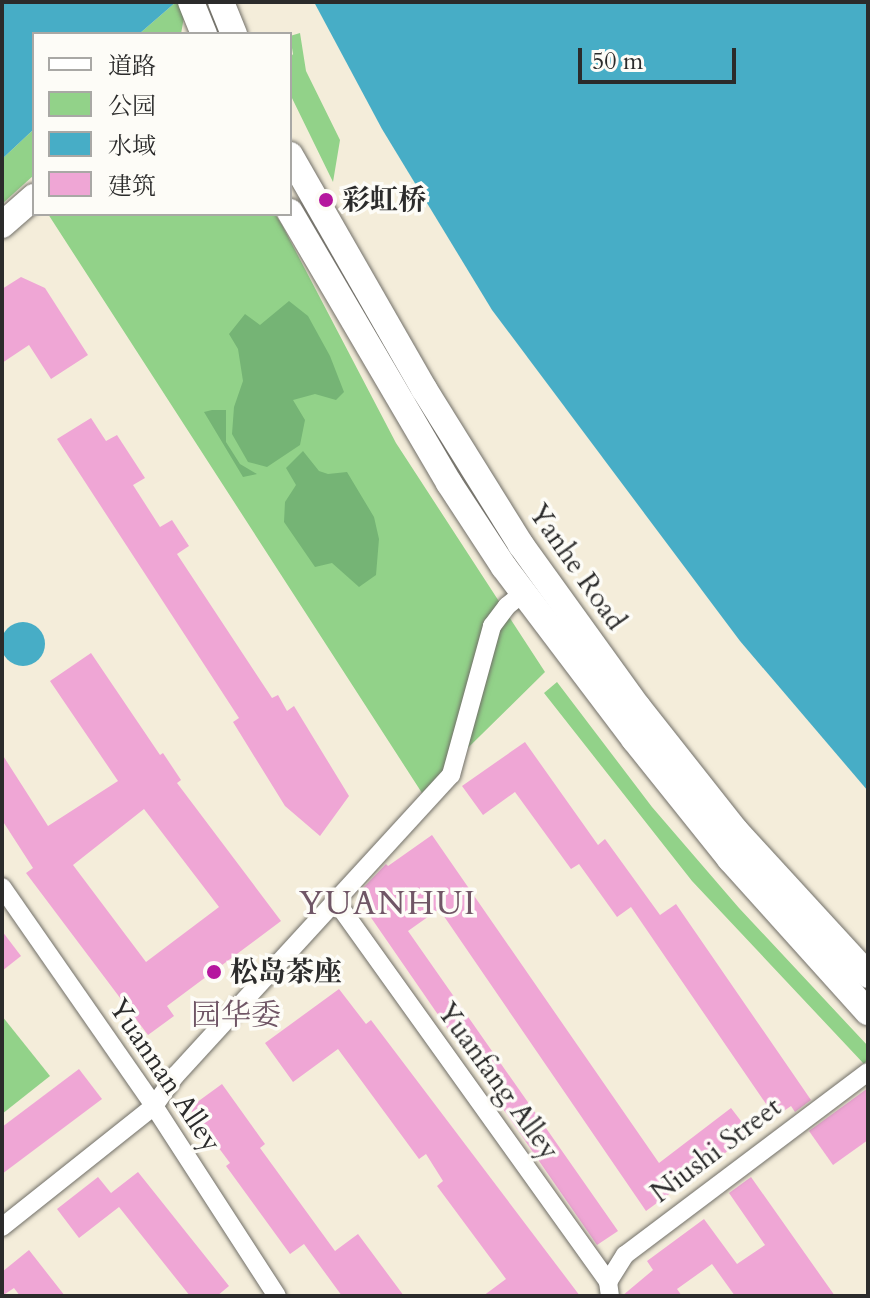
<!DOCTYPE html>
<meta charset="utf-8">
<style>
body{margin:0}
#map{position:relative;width:870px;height:1298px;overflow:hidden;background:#f4edda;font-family:Cardo,"Noto Serif SC",serif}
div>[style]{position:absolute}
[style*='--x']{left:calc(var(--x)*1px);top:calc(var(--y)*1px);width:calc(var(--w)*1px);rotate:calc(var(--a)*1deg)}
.green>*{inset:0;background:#92d289}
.forest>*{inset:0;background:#75b475}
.water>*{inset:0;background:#47adc6}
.round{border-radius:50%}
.building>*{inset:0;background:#efa6d5}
.roads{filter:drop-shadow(0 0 2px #716f68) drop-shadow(0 0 2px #716f68)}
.street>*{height:18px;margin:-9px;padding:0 9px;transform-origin:9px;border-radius:9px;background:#fff}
.secondary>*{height:26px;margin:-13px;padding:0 13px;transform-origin:13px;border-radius:13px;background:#fff}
.dots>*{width:22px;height:22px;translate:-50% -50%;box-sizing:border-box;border:4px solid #fdfcf7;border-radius:50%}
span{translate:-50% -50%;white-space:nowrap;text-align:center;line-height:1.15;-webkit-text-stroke:7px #fdfcf7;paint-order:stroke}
.poi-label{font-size:28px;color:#2b2b2b;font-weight:700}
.left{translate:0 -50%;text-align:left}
.street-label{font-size:28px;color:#2b2b2b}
.neighbourhood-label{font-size:30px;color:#705666}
.quarter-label{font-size:32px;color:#705666;letter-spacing:2px}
.frame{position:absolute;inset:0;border:4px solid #2b2b2b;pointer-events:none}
.legend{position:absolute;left:32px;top:32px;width:260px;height:184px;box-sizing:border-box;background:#fdfcf7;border:2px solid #a9a8a5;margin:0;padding:10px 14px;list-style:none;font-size:24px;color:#2b2b2b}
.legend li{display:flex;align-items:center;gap:16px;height:40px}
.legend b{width:40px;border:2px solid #a9a8a5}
.scale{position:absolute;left:578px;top:48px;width:158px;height:36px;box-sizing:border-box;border:4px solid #2b2b2b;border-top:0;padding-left:10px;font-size:24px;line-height:28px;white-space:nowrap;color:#2b2b2b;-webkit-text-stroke:6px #fdfcf7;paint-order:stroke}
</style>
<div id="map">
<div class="green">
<div style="clip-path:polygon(176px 2px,200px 2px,184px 17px,181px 34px,139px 34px)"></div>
<div style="clip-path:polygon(300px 33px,306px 71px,340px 140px,333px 182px,290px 94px,290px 58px,293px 54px,290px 36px)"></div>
<div style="clip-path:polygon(34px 129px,34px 175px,2px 204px,2px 159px)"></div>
<div style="clip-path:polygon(48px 214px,275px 214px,282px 225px,396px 443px,545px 672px,422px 793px)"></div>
<div style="clip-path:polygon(557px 682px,652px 807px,739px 908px,868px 1046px,868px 1059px,864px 1064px,692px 881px,544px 693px)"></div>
<div style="clip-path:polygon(2px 1016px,50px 1076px,2px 1114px)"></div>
</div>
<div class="forest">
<div style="clip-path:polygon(289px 301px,308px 316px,330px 356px,344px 392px,336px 400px,315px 394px,293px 400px,305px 420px,300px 445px,267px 467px,248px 462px,232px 434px,234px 407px,243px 381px,238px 349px,229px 334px,245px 314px,260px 325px)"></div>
<div style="clip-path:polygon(212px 410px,226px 410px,226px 442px,240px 464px,257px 474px,243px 477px,204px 412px)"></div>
<div style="clip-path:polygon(303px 451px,319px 471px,328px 474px,347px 472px,374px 517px,379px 539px,376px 575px,359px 587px,332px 563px,315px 567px,284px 522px,285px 502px,296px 485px,286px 468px)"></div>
</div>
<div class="water">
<div style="clip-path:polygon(2px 2px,176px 2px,139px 34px,34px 34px,34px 129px,2px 159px)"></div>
<div style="clip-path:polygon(314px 2px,868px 2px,868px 791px,740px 641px,492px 310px,382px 129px)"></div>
<div class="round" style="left:1px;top:622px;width:44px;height:44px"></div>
</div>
<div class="building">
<div style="clip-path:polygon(21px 277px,45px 288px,88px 355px,51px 379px,29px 345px,2px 363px,2px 289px)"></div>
<div style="clip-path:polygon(91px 418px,106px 441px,117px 435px,145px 478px,133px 485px,160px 527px,172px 520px,189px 546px,177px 554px,272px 698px,278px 695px,287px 711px,294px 706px,349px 796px,320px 836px,285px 806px,233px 722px,239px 718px,57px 439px)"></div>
<div style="clip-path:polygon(evenodd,91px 653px,160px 755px,163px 753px,181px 780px,177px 783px,281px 921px,167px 1006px,174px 1016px,148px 1035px,26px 873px,33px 868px,2px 820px,2px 754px,48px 826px,118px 781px,50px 681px,91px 653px,144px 809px,219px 907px,146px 962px,73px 865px,144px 809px)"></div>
<div style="clip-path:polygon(525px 742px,598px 845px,605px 839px,660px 915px,676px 904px,811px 1100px,795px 1112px,791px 1106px,775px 1117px,631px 907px,617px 917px,579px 864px,571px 869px,515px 792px,483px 815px,462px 786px)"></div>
<div style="clip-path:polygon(432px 835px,659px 1163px,731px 1108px,751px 1134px,646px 1211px,439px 909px,408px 931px,618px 1231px,597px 1245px,363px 906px,371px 899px,363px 888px,386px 864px,388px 866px)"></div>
<div style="clip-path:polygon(2px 931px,21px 956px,2px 971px)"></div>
<div style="clip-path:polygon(339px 989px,366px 1024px,371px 1020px,580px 1296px,483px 1296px,506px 1279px,437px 1186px,443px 1181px,426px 1154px,419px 1159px,338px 1049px,293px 1082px,265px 1043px)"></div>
<div style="clip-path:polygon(79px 1069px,102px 1099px,2px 1174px,2px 1127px)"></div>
<div style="clip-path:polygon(222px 1084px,265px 1144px,260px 1148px,335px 1251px,358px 1234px,404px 1296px,342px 1296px,304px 1244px,290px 1254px,226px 1166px,230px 1163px,189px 1108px)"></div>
<div style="clip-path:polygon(868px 1088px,868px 1140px,833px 1165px,809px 1131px)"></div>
<div style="clip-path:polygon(138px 1172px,229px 1286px,217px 1296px,190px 1296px,119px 1207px,79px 1238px,57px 1209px,98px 1177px,111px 1193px)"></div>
<div style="clip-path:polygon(751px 1177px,835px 1296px,735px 1296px,712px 1264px,677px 1289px,682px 1296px,622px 1296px,653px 1270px,647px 1261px,704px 1219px,737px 1264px,765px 1245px,729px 1193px)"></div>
<div style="clip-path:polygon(29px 1250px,65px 1296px,20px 1296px,14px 1288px,2px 1296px,2px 1272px)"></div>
</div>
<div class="roads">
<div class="street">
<div style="--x:2;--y:887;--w:267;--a:55.2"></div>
<div style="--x:154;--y:1106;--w:226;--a:57.1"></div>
<div style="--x:335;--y:900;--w:470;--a:54.4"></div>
<div style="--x:608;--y:1282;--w:14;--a:82"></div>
<div style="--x:2;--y:1227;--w:194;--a:-38.5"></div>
<div style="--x:154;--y:1106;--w:38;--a:-55"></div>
<div style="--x:176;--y:1075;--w:407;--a:-47.5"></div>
<div style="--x:451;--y:775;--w:155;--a:-74.6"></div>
<div style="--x:492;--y:626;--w:25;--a:-53"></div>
<div style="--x:507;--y:606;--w:22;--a:-39"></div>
<div style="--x:608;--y:1282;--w:32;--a:-58"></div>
<div style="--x:625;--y:1255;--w:304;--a:-37"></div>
</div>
<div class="secondary">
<div style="--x:191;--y:2;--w:35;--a:68"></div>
<div style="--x:221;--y:2;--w:35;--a:68"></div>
<div style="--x:290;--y:155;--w:270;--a:60.2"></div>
<div style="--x:424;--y:389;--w:184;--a:58.1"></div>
<div style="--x:521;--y:545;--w:200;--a:54.2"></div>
<div style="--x:638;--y:707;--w:158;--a:51.7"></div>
<div style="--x:736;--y:831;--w:195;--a:47.5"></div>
<div style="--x:290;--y:212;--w:314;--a:59.6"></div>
<div style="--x:449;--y:483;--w:100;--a:56.8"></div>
<div style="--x:504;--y:567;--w:216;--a:52.9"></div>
<div style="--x:634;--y:739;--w:154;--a:51.3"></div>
<div style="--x:730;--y:859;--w:206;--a:48"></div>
<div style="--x:2;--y:225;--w:43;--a:-41.2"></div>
</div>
</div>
<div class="dots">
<div style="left:326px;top:200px;background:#b5179e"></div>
<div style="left:214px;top:972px;background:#b5179e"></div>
</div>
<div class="poi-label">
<span class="left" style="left:342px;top:200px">彩虹桥</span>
<span class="left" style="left:230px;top:972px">松岛茶座</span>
</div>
<div class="street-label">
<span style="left:577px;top:567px;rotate:55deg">Yanhe Road</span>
<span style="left:165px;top:1075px;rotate:56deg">Yuannan Alley</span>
<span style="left:498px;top:1081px;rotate:54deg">Yuanfang Alley</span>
<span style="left:716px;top:1150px;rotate:-37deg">Niushi Street</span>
</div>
<div class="neighbourhood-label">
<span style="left:236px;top:1016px">园华委</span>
</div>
<div class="quarter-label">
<span style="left:388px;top:904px">YUANHUI</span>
</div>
<div class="frame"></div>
<ul class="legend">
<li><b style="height:10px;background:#fff"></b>道路</li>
<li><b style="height:22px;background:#92d289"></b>公园</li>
<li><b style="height:22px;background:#47adc6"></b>水域</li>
<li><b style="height:22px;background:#efa6d5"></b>建筑</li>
</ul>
<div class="scale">50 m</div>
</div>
